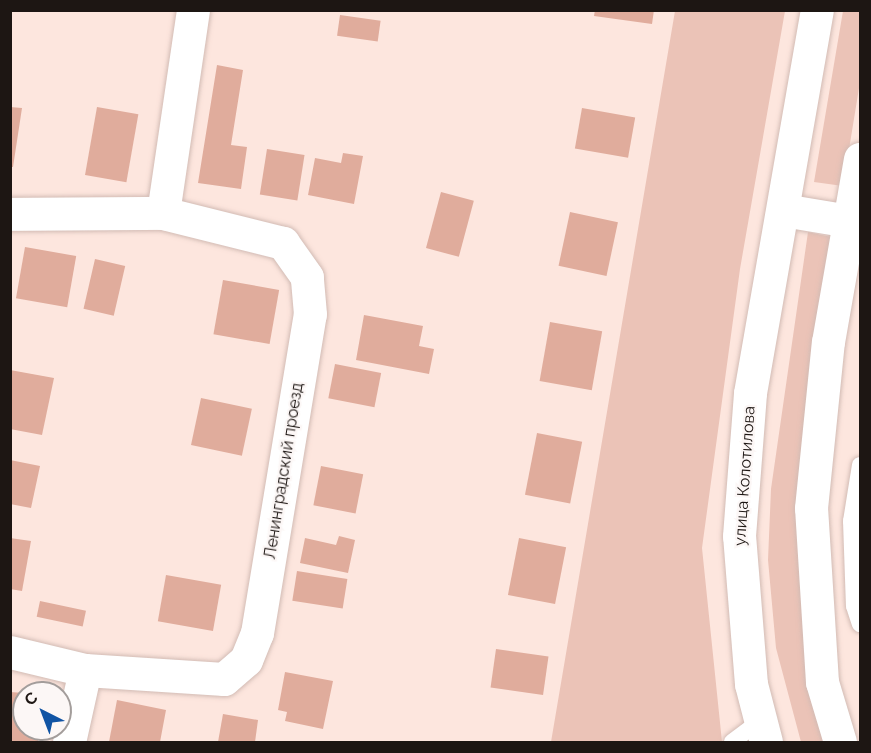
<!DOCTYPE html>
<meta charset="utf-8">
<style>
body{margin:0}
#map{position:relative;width:871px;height:753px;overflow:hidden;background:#fde6de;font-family:Raleway,sans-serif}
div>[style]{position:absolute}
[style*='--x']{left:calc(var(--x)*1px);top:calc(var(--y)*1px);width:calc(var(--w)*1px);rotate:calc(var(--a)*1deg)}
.green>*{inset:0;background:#ebc3b7}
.building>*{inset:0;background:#e0ac9c;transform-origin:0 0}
.roads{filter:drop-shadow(0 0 2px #d2bbb4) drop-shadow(0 0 2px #d2bbb4)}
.service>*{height:16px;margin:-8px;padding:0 8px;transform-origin:8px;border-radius:8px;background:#fff}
.minor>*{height:33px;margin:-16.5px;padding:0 16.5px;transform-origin:16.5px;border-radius:16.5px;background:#fff}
.secondary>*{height:33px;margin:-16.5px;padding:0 16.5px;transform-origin:16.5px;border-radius:16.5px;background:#fff}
span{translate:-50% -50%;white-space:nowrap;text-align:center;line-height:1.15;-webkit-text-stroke:4.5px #fcf7f6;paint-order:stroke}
.street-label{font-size:16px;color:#1d1613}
.frame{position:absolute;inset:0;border:12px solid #1d1613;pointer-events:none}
.north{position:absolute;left:12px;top:681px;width:60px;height:60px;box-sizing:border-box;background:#fcf7f6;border:2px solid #a39d9b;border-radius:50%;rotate:318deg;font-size:16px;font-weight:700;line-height:24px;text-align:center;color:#1d1613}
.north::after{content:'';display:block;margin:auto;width:21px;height:27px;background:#1154a4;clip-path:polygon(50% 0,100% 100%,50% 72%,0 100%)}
</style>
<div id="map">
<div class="green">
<div style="clip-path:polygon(675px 11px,785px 11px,740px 269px,702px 548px,722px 742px,551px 742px)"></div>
<div style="clip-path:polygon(843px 11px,860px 11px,860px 82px,843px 186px,814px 182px)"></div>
<div style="clip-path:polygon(808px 232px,836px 238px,820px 339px,828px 742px,801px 742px,776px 648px,768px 560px,771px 489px)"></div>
</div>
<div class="building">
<div style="clip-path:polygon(595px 10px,654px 10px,652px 24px,594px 16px)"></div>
<div style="left:340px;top:15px;width:41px;height:21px;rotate:8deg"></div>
<div style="clip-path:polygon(217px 65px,243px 70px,231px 145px,247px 147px,241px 189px,198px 183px)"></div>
<div style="clip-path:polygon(10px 107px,22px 108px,13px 167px,10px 167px)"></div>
<div style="left:97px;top:107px;width:42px;height:69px;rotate:10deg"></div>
<div style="left:582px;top:108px;width:54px;height:41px;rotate:10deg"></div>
<div style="left:267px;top:149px;width:38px;height:46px;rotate:9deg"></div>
<div style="clip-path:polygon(343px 153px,363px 156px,354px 204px,308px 195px,315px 158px,341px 163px)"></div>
<div style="left:441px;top:192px;width:34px;height:58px;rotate:15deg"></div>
<div style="left:570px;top:212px;width:49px;height:55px;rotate:12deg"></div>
<div style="left:25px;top:247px;width:52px;height:52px;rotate:10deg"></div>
<div style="left:95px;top:259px;width:31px;height:51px;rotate:13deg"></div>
<div style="left:223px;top:280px;width:57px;height:55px;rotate:10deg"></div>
<div style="clip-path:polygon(364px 315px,423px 326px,419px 346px,434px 349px,429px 374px,356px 360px)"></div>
<div style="left:550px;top:322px;width:53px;height:60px;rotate:10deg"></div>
<div style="left:335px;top:364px;width:47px;height:35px;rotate:11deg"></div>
<div style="clip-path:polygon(10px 370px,54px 378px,42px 435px,10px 429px)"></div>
<div style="left:201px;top:398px;width:52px;height:48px;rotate:12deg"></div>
<div style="left:537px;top:433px;width:46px;height:63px;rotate:11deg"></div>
<div style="clip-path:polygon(10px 460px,40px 466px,31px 508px,10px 504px)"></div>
<div style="left:321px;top:466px;width:43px;height:40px;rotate:11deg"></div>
<div style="clip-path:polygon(339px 536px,355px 540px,348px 573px,300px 563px,305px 538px,336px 545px)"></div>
<div style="clip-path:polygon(10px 538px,31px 541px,22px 591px,10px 589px)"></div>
<div style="left:519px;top:538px;width:48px;height:58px;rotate:11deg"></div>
<div style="left:297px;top:571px;width:51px;height:30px;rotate:9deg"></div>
<div style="left:166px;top:575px;width:56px;height:47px;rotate:10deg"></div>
<div style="left:40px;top:601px;width:47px;height:16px;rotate:12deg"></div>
<div style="left:496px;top:649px;width:53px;height:39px;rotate:8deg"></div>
<div style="clip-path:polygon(285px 672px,333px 681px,323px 729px,285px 721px,287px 712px,278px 710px)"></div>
<div style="clip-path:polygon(10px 692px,24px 693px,24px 729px,39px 729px,38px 742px,10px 741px)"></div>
<div style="clip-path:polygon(117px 700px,166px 710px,160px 742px,109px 742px)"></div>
<div style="clip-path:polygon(223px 714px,258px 720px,255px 742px,218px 742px)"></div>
</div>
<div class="roads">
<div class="service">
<div style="--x:860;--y:465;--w:57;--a:99.1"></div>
<div style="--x:851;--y:521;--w:85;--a:88"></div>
<div style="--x:854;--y:606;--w:19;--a:72"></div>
<div style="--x:732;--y:742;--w:36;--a:-37"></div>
</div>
<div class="minor">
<div style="--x:10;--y:214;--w:153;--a:-0.4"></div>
<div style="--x:163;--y:213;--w:205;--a:-81.6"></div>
<div style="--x:10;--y:652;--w:77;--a:13.5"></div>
<div style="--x:85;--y:670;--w:74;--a:102.5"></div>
<div style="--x:85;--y:670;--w:139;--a:3.7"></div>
<div style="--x:224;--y:679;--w:29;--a:-41"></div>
<div style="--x:246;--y:660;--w:29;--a:-68"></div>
<div style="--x:257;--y:633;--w:323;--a:-80.6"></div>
<div style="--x:310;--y:314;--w:37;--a:-95"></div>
<div style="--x:307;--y:277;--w:42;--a:-125.2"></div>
<div style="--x:283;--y:243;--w:124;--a:-166"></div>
</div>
<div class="secondary">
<div style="--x:783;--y:210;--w:67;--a:9.5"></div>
<div style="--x:766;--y:742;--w:60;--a:-104.5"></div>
<div style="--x:751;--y:684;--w:148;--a:-94.6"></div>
<div style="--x:739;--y:536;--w:143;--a:-85.6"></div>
<div style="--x:750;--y:393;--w:389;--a:-80.1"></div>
<div style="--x:840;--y:742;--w:63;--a:-106.7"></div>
<div style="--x:822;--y:682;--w:174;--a:-93.6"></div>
<div style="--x:811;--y:508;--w:167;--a:-84.2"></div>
<div style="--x:828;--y:342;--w:186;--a:-80.1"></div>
</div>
</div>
<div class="street-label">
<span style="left:284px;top:471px;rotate:-81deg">Ленинградский проезд</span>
<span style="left:745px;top:476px;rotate:-86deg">улица Колотилова</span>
</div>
<div class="frame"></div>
<div class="north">С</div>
</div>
